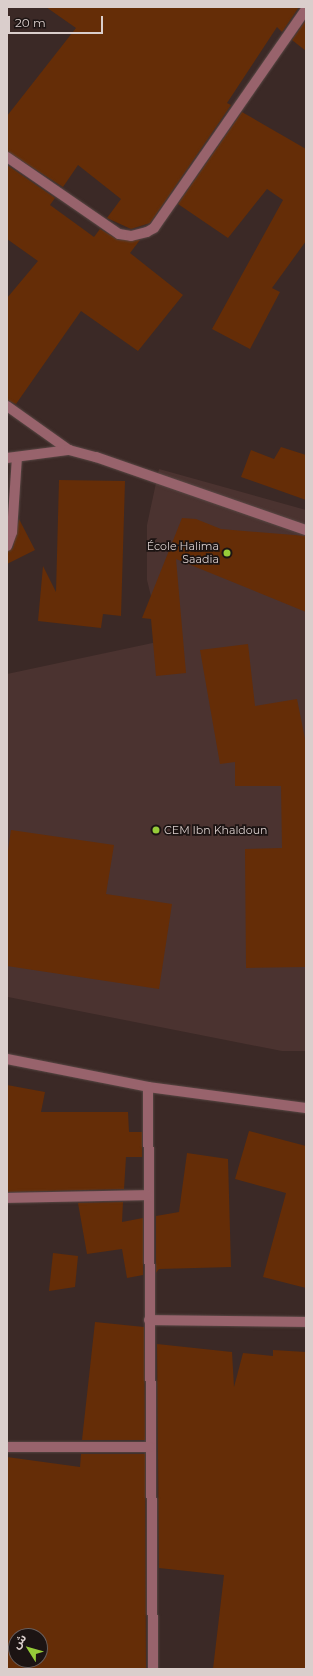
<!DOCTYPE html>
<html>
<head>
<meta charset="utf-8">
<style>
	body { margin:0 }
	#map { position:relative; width:313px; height:1676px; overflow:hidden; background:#3b2926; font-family:Montserrat,"Noto Sans Arabic",sans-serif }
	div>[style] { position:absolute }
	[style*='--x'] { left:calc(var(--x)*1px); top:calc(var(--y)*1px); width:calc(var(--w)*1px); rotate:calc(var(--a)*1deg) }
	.built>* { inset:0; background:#4b3330 }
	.building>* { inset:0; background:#652d07 }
	.roads { filter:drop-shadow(0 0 1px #584744) drop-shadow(0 0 1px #584744) }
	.minor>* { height:10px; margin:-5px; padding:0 5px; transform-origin:5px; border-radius:5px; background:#98636c }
	.dots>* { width:11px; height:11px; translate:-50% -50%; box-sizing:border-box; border:2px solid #1c1413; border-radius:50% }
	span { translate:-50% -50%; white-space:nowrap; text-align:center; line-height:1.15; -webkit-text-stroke:3.5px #1c1413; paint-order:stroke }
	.poi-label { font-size:11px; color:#dacecc }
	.right { translate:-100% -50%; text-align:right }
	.left { translate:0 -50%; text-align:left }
	.frame { position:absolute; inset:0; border:8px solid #dacecc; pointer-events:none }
	.north { position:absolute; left:8px; top:1628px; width:40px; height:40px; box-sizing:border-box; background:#1c1413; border:1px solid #685e5d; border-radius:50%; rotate:307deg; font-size:11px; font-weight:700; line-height:16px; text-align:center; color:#dacecc }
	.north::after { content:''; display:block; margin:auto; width:14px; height:18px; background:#96cc39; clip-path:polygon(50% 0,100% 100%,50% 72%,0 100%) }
	.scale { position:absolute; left:8px; top:16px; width:95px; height:18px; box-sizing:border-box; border:2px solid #dacecc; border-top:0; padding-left:5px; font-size:12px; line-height:14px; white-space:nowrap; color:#dacecc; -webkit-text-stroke:3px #1c1413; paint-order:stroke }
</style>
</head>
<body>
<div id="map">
	<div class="built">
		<div style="clip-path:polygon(159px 469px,306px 510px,306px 1051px,282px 1051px,8px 997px,7px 674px,162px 641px,147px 580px,147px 525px)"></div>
	</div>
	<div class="building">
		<div style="clip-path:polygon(46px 7px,299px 7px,282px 32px,277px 27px,227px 103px,231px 105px,150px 223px,131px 229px,107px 218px,121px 199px,78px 165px,63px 187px,7px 151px,7px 116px,76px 28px)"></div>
		<div style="clip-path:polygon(306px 20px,306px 51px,292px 40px)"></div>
		<div style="clip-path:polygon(242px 112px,306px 149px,306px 241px,272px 288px,280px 292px,250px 349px,212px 329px,283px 200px,267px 189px,228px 238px,178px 204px)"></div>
		<div style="clip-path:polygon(7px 165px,55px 198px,50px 205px,94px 237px,100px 229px,118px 240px,140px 240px,130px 253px,183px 295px,138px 351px,81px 311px,16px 404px,7px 400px,7px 298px,38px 261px,7px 239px)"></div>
		<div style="clip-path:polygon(281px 447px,306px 455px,306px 500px,241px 477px,251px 450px,274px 459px)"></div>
		<div style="clip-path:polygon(59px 480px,125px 481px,121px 616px,103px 614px,101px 628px,38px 621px,43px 566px,56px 592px)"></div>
		<div style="clip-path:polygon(182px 518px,196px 519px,221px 529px,306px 536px,306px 612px,176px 559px,186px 673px,156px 676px,151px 619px,142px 618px)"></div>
		<div style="clip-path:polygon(19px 519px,35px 550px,7px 564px,7px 552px,13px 548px)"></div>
		<div style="clip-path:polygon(248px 644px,255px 706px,297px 699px,306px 744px,306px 967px,246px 968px,245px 849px,282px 848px,281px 786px,235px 786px,235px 762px,220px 764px,200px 650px)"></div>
		<div style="clip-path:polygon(11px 830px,114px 845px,106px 894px,172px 904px,159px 989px,7px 966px,7px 857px)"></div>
		<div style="clip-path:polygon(7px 1085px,45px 1092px,41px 1112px,128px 1112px,129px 1132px,142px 1132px,142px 1157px,126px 1157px,124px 1189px,7px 1192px)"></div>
		<div style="clip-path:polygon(249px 1131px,306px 1146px,306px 1288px,263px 1277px,286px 1193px,235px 1179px)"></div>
		<div style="clip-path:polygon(187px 1153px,228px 1159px,231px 1267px,159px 1269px,156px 1273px,156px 1216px,179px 1212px)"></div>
		<div style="clip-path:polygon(123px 1202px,122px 1222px,143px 1218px,143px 1275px,127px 1278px,122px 1249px,87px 1254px,78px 1203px)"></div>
		<div style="clip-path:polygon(53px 1253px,78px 1256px,75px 1287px,49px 1291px)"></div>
		<div style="clip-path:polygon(95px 1322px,144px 1327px,145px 1440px,82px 1440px)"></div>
		<div style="clip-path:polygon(157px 1344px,232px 1352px,234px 1387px,243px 1353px,273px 1356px,273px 1350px,306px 1352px,306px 1669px,213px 1669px,224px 1575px,159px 1568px)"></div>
		<div style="clip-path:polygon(evenodd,81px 1454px,145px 1454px,146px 1669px,7px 1669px,7px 1457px,80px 1467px,81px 1454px,16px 1636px,40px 1636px,40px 1660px,16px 1660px,16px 1636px)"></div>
	</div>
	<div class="roads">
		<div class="minor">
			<div style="--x:7;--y:157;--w:136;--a:34.5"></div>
			<div style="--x:119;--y:234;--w:12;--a:9"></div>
			<div style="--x:131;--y:236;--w:16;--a:-14"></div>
			<div style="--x:147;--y:232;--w:8;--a:-30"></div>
			<div style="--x:154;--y:228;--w:267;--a:-55.2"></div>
			<div style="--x:7;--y:406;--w:76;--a:35.4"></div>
			<div style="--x:7;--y:458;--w:63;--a:-7.4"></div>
			<div style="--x:69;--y:450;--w:28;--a:15"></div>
			<div style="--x:96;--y:457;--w:222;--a:19.2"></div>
			<div style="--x:7;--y:546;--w:15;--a:-70"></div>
			<div style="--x:12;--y:532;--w:75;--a:-86.2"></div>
			<div style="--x:7;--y:1059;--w:144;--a:11.2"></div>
			<div style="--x:148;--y:1087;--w:159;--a:7.6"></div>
			<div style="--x:148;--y:1087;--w:582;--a:89.51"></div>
			<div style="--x:7;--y:1198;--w:141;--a:-1.2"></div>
			<div style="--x:149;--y:1320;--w:157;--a:0.7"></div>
			<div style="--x:7;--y:1447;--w:143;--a:0"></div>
		</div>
	</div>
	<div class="dots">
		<div style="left:227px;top:553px;background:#96cc39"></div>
		<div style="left:156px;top:830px;background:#96cc39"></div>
	</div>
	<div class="poi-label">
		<span class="right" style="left:219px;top:553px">École Halima<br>Saadia</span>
		<span class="left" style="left:164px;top:830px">CEM Ibn Khaldoun</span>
	</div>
	<div class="frame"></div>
	<div class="north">ش</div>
	<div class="scale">20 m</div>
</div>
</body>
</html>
